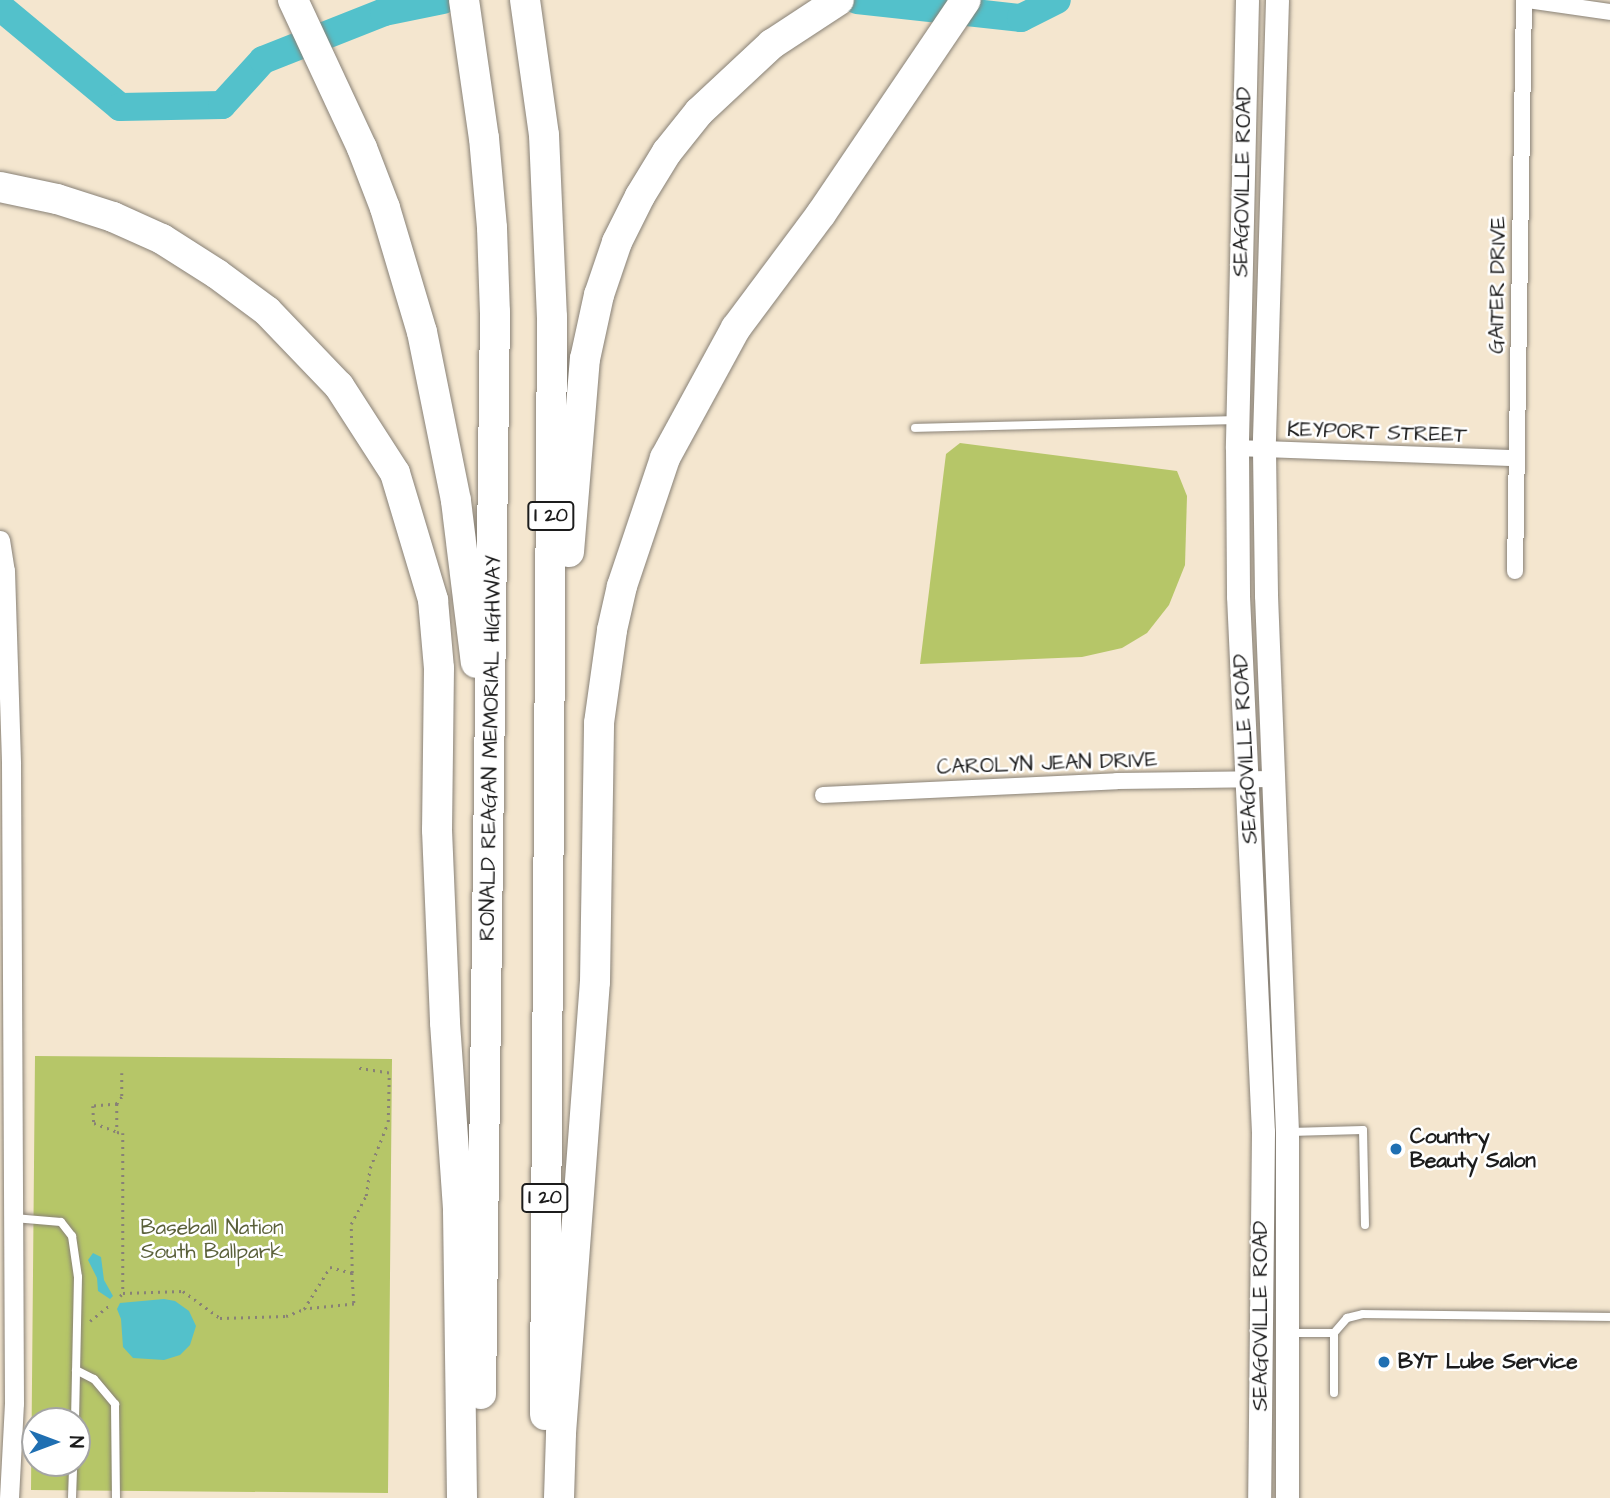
<!DOCTYPE html>
<html>
<head>
<meta charset="utf-8">
<style>
	body { margin:0 }
	#map { position:relative; width:1610px; height:1498px; overflow:hidden; background:#f4e6cf; font-family:"Architects Daughter",sans-serif }
	div>[style] { position:absolute }
	[style*='--x'] { left:calc(var(--x)*1px); top:calc(var(--y)*1px); width:calc(var(--w)*1px); rotate:calc(var(--a)*1deg) }
	.green>* { inset:0; background:#b6c668 }
	.water>* { inset:0; background:#53c1cb }
	.river>* { height:28px; margin:-14px; padding:0 14px; transform-origin:14px; border-radius:14px; background:#53c1cb }
	.path>* { height:2.5px; margin-top:-1.25px; transform-origin:0; background:repeating-linear-gradient(90deg,#888176 0 2px,transparent 0 7px) }
	.roads { filter:drop-shadow(0 0 2px #888176) drop-shadow(0 0 2px #888176) }
	.service>* { height:8px; margin:-4px; padding:0 4px; transform-origin:4px; border-radius:4px; background:#fff }
	.minor>* { height:16px; margin:-8px; padding:0 8px; transform-origin:8px; border-radius:8px; background:#fff }
	.tertiary>* { height:19px; margin:-9.5px; padding:0 9.5px; transform-origin:9.5px; border-radius:9.5px; background:#fff }
	.secondary>* { height:23px; margin:-11.5px; padding:0 11.5px; transform-origin:11.5px; border-radius:11.5px; background:#fff }
	.motorway>* { height:30px; margin:-15px; padding:0 15px; transform-origin:15px; border-radius:15px; background:#fff }
	.dots>* { width:19px; height:19px; translate:-50% -50%; box-sizing:border-box; border:4px solid #fff; border-radius:50% }
	span { translate:-50% -50%; white-space:nowrap; text-align:center; line-height:1.15; -webkit-text-stroke:5px #fff; paint-order:stroke }
	.shield-label span { padding:2px 5px; background:#fff; border:2px solid; border-radius:5px; -webkit-text-stroke-width:0 }
	.shield-label { font-size:19px; color:#1c1c1c; font-weight:700 }
	.street-label { font-size:21px; color:#1c1c1c }
	.poi-label { font-size:21px; color:#1c1c1c; font-weight:700 }
	.left { translate:0 -50%; text-align:left }
	.park-label { font-size:21px; color:#5a603a }
	.north { position:absolute; left:21px; top:1407px; width:70px; height:70px; box-sizing:border-box; background:#fff; border:2px solid #a4a4a4; border-radius:50%; rotate:90deg; font-size:19px; font-weight:700; line-height:28px; text-align:center; color:#1c1c1c }
	.north::after { content:''; display:block; margin:auto; width:24px; height:32px; background:#1f6fb2; clip-path:polygon(50% 0,100% 100%,50% 72%,0 100%) }
</style>
</head>
<body>
<div id="map">
	<div class="green">
		<div style="clip-path:polygon(960px 443px,1177px 471px,1187px 496px,1185px 565px,1169px 605px,1147px 633px,1122px 648px,1082px 657px,920px 664px,946px 454px)"></div>
		<div style="clip-path:polygon(evenodd,35px 1056px,392px 1059px,388px 1493px,31px 1490px,35px 1056px,35px 1421px,77px 1421px,77px 1463px,35px 1463px,35px 1421px)"></div>
	</div>
	<div class="water">
		<div style="clip-path:polygon(93px 1253px,101px 1257px,104px 1280px,113px 1296px,110px 1299px,98px 1291px,97px 1278px,88px 1260px)"></div>
		<div style="clip-path:polygon(164px 1299px,175px 1301px,189px 1311px,196px 1326px,190px 1345px,180px 1355px,164px 1360px,133px 1358px,123px 1347px,121px 1319px,117px 1309px,120px 1303px)"></div>
	</div>
	<div class="river">
		<div style="--x:857;--y:0;--w:165;--a:6.3"></div>
		<div style="--x:1021;--y:18;--w:40;--a:-26.6"></div>
		<div style="--x:0;--y:7;--w:156;--a:39.8"></div>
		<div style="--x:120;--y:107;--w:102;--a:-1.1"></div>
		<div style="--x:222;--y:105;--w:61;--a:-47.7"></div>
		<div style="--x:263;--y:60;--w:130;--a:-21.6"></div>
		<div style="--x:384;--y:12;--w:60;--a:-11.5"></div>
	</div>
	<div class="path">
		<div style="--x:122;--y:1073;--w:24;--a:90"></div>
		<div style="--x:122;--y:1097;--w:9;--a:126"></div>
		<div style="--x:117;--y:1104;--w:28;--a:90"></div>
		<div style="--x:117;--y:1132;--w:6;--a:9"></div>
		<div style="--x:123;--y:1133;--w:160;--a:90"></div>
		<div style="--x:117;--y:1104;--w:24;--a:175"></div>
		<div style="--x:93;--y:1106;--w:17;--a:87"></div>
		<div style="--x:94;--y:1123;--w:25;--a:21"></div>
		<div style="--x:352;--y:1273;--w:49;--a:-91.2"></div>
		<div style="--x:351;--y:1224;--w:32;--a:-62"></div>
		<div style="--x:366;--y:1196;--w:28;--a:-82"></div>
		<div style="--x:370;--y:1168;--w:49;--a:-68.6"></div>
		<div style="--x:388;--y:1122;--w:49;--a:-88.8"></div>
		<div style="--x:389;--y:1073;--w:32;--a:-171"></div>
		<div style="--x:120;--y:1296;--w:4;--a:-45"></div>
		<div style="--x:123;--y:1293;--w:60;--a:-1.9"></div>
		<div style="--x:183;--y:1291;--w:46;--a:36.1"></div>
		<div style="--x:220;--y:1318;--w:66;--a:-1.7"></div>
		<div style="--x:286;--y:1316;--w:19;--a:-21"></div>
		<div style="--x:304;--y:1309;--w:49;--a:-58.2"></div>
		<div style="--x:330;--y:1267;--w:23;--a:15"></div>
		<div style="--x:352;--y:1273;--w:31;--a:86"></div>
		<div style="--x:354;--y:1304;--w:50;--a:174.3"></div>
		<div style="--x:90;--y:1321;--w:26;--a:-39"></div>
	</div>
	<div class="roads">
		<div class="service">
			<div style="--x:915;--y:428;--w:319;--a:-1.4"></div>
			<div style="--x:1290;--y:1132;--w:73;--a:-1.6"></div>
			<div style="--x:1363;--y:1130;--w:95;--a:88.8"></div>
			<div style="--x:14;--y:1218;--w:47;--a:4.9"></div>
			<div style="--x:61;--y:1222;--w:18;--a:52"></div>
			<div style="--x:72;--y:1236;--w:41;--a:81.7"></div>
			<div style="--x:78;--y:1277;--w:144;--a:91.2"></div>
			<div style="--x:1290;--y:1333;--w:44;--a:0"></div>
			<div style="--x:1334;--y:1333;--w:60;--a:90"></div>
			<div style="--x:1334;--y:1333;--w:20;--a:-49"></div>
			<div style="--x:1347;--y:1318;--w:16;--a:-14"></div>
			<div style="--x:1363;--y:1314;--w:247;--a:0.7"></div>
			<div style="--x:76;--y:1370;--w:20;--a:27"></div>
			<div style="--x:94;--y:1379;--w:33;--a:50"></div>
			<div style="--x:115;--y:1404;--w:94;--a:89.4"></div>
			<div style="--x:72;--y:1498;--w:35;--a:-88"></div>
		</div>
		<div class="minor">
			<div style="--x:1527;--y:0;--w:84;--a:8.2"></div>
			<div style="--x:1237;--y:448;--w:279;--a:2.1"></div>
			<div style="--x:1515;--y:571;--w:571;--a:-89.1"></div>
			<div style="--x:823;--y:795;--w:294;--a:-2.7"></div>
			<div style="--x:1117;--y:781;--w:156;--a:-0.7"></div>
		</div>
		<div class="tertiary">
			<div style="--x:0;--y:540;--w:31;--a:81"></div>
			<div style="--x:5;--y:571;--w:193;--a:88.2"></div>
			<div style="--x:11;--y:764;--w:639;--a:89.73"></div>
			<div style="--x:14;--y:1403;--w:95;--a:93"></div>
		</div>
		<div class="secondary">
			<div style="--x:1247;--y:0;--w:448;--a:91.3"></div>
			<div style="--x:1237;--y:448;--w:148;--a:89.6"></div>
			<div style="--x:1238;--y:596;--w:537;--a:87.33"></div>
			<div style="--x:1263;--y:1132;--w:366;--a:90.6"></div>
			<div style="--x:1277;--y:0;--w:450;--a:91.7"></div>
			<div style="--x:1264;--y:450;--w:145;--a:89.2"></div>
			<div style="--x:1266;--y:595;--w:537;--a:87.76"></div>
			<div style="--x:1287;--y:1132;--w:366;--a:90"></div>
		</div>
		<div class="motorway">
			<div style="--x:293;--y:0;--w:163;--a:65"></div>
			<div style="--x:362;--y:148;--w:64;--a:69"></div>
			<div style="--x:385;--y:208;--w:129;--a:73.4"></div>
			<div style="--x:422;--y:332;--w:172;--a:78.6"></div>
			<div style="--x:456;--y:501;--w:163;--a:83"></div>
			<div style="--x:464;--y:0;--w:139;--a:81.8"></div>
			<div style="--x:484;--y:138;--w:90;--a:84.9"></div>
			<div style="--x:492;--y:228;--w:84;--a:88"></div>
			<div style="--x:495;--y:312;--w:1082;--a:90.74"></div>
			<div style="--x:525;--y:0;--w:136;--a:82"></div>
			<div style="--x:544;--y:135;--w:182;--a:87.5"></div>
			<div style="--x:552;--y:317;--w:1098;--a:90.37"></div>
			<div style="--x:0;--y:187;--w:58;--a:11.9"></div>
			<div style="--x:57;--y:199;--w:59;--a:17.8"></div>
			<div style="--x:113;--y:217;--w:54;--a:24.2"></div>
			<div style="--x:162;--y:239;--w:65;--a:32.5"></div>
			<div style="--x:217;--y:274;--w:62;--a:36.5"></div>
			<div style="--x:267;--y:311;--w:104;--a:46.2"></div>
			<div style="--x:339;--y:386;--w:103;--a:57.2"></div>
			<div style="--x:395;--y:473;--w:133;--a:73.3"></div>
			<div style="--x:433;--y:600;--w:68;--a:85"></div>
			<div style="--x:439;--y:668;--w:162;--a:90.7"></div>
			<div style="--x:437;--y:830;--w:193;--a:87.6"></div>
			<div style="--x:445;--y:1023;--w:188;--a:86"></div>
			<div style="--x:458;--y:1211;--w:287;--a:89.2"></div>
			<div style="--x:569;--y:552;--w:194;--a:-85.3"></div>
			<div style="--x:585;--y:359;--w:66;--a:-77.7"></div>
			<div style="--x:599;--y:295;--w:56;--a:-71.2"></div>
			<div style="--x:617;--y:242;--w:51;--a:-63.4"></div>
			<div style="--x:640;--y:196;--w:52;--a:-58.5"></div>
			<div style="--x:667;--y:152;--w:51;--a:-51.3"></div>
			<div style="--x:699;--y:112;--w:100;--a:-43"></div>
			<div style="--x:772;--y:44;--w:80;--a:-33.3"></div>
			<div style="--x:559;--y:1498;--w:65;--a:-88.2"></div>
			<div style="--x:561;--y:1433;--w:452;--a:-85.7"></div>
			<div style="--x:595;--y:982;--w:259;--a:-89.1"></div>
			<div style="--x:599;--y:723;--w:94;--a:-82"></div>
			<div style="--x:612;--y:630;--w:45;--a:-77.2"></div>
			<div style="--x:622;--y:586;--w:135;--a:-71.4"></div>
			<div style="--x:665;--y:458;--w:148;--a:-61.4"></div>
			<div style="--x:736;--y:328;--w:142;--a:-53.3"></div>
			<div style="--x:821;--y:214;--w:258;--a:-55.9"></div>
		</div>
	</div>
	<div class="dots">
		<div style="left:1396px;top:1149px;background:#1f6fb2"></div>
		<div style="left:1384px;top:1362px;background:#1f6fb2"></div>
	</div>
	<div class="shield-label">
		<span style="left:551px;top:516px">I 20</span>
		<span style="left:545px;top:1198px">I 20</span>
	</div>
	<div class="street-label">
		<span style="left:1243px;top:182px;rotate:-89deg">SEAGOVILLE ROAD</span>
		<span style="left:1498px;top:285px;rotate:-89deg">GAITER DRIVE</span>
		<span style="left:1377px;top:433px;rotate:2deg">KEYPORT STREET</span>
		<span style="left:491px;top:748px;rotate:-89deg">RONALD REAGAN MEMORIAL HIGHWAY</span>
		<span style="left:1246px;top:749px;rotate:-93deg">SEAGOVILLE ROAD</span>
		<span style="left:1047px;top:764px;rotate:-2deg">CAROLYN JEAN DRIVE</span>
		<span style="left:1261px;top:1316px;rotate:-90deg">SEAGOVILLE ROAD</span>
	</div>
	<div class="poi-label">
		<span class="left" style="left:1410px;top:1149px">Country<br>Beauty Salon</span>
		<span class="left" style="left:1398px;top:1362px">BYT Lube Service</span>
	</div>
	<div class="park-label">
		<span style="left:212px;top:1240px">Baseball Nation<br>South Ballpark</span>
	</div>
	<div class="north">N</div>
</div>
</body>
</html>
